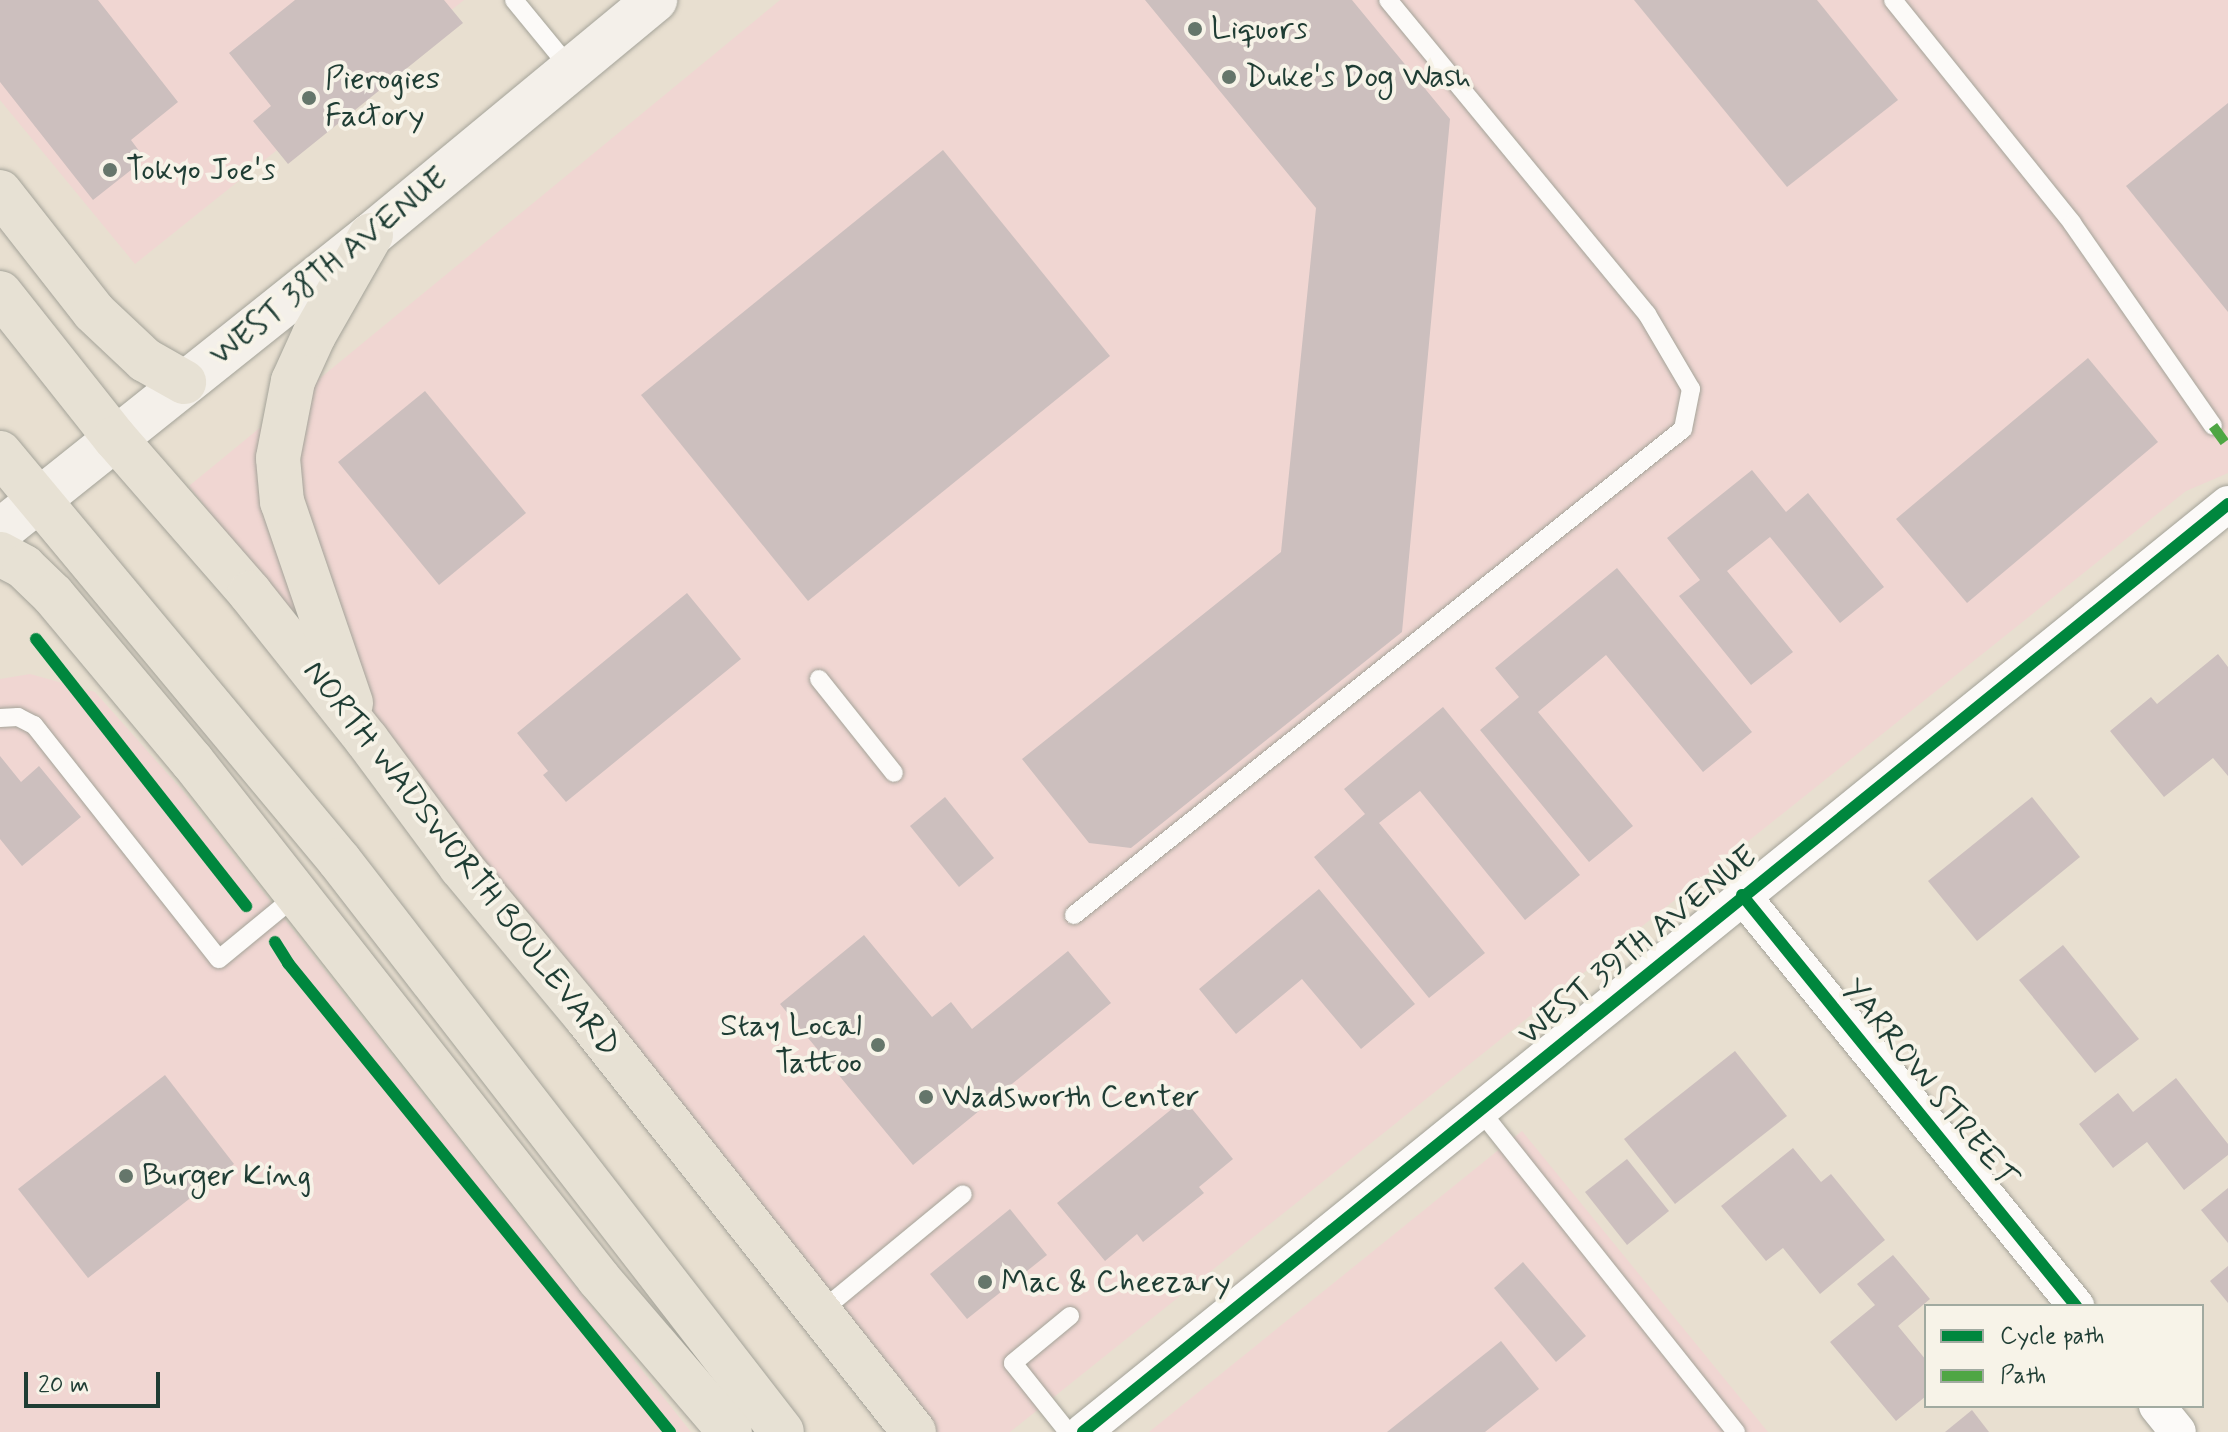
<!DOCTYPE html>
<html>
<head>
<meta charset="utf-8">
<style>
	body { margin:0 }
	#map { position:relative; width:2228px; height:1432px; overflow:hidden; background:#e8dfd0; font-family:Mynerve,sans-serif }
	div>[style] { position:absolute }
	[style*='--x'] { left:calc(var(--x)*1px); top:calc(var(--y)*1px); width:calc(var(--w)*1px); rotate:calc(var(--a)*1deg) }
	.built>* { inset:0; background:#f0d6d2 }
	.building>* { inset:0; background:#ccbfbe }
	.roads { filter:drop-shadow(0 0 2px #a4a399) drop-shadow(0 0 2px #a4a399) }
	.lane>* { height:18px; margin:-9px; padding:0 9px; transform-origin:9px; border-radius:9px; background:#fcfaf8 }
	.street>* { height:36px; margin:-18px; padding:0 18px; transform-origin:18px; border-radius:18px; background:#fcfaf8 }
	.secondary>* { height:44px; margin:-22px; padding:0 22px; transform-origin:22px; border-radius:22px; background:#f4f0ea }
	.primary>* { height:44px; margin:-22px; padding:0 22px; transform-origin:22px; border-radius:22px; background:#e7e1d4 }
	.quiet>* { height:10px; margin-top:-5px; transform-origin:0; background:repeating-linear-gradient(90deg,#4fa644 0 20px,transparent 0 30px) }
	.cycleway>* { height:12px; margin:-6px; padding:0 6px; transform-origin:6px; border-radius:6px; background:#00873e }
	.dots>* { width:22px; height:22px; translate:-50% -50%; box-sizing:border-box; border:4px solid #f7f3e8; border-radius:50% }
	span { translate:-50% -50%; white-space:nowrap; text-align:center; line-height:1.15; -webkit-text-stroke:8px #f7f3e8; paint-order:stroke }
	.poi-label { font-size:32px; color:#1f3d34 }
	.left { translate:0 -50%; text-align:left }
	.right { translate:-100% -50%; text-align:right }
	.street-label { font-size:32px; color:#1f3d34 }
	.legend { position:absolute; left:1924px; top:1304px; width:280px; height:104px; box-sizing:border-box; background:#f7f3e8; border:2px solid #a1aaa0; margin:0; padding:10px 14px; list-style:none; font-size:24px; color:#1f3d34 }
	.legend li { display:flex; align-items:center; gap:16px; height:40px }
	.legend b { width:40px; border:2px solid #a1aaa0 }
	.scale { position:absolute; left:24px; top:1372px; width:136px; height:36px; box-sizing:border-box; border:4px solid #1f3d34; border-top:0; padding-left:10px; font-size:24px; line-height:28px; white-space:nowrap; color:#1f3d34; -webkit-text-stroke:6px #f7f3e8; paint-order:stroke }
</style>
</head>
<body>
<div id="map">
	<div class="built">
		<div style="clip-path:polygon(0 0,464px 0,135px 264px,0 100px)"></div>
		<div style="clip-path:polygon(780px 0,2228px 0,2228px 473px,2186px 491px,1010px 1432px,927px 1432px,189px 486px)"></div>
		<div style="clip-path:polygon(30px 674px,95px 692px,183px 791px,691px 1432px,0 1432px,0 679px)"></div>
		<div style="clip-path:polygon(1522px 1131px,1768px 1432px,1149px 1432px)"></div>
	</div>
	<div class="building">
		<div style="clip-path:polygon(0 0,98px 0,178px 102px,131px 140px,145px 159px,93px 200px,0 82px)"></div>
		<div style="clip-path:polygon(295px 0,444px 0,463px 23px,288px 164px,253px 121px,271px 106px,229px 53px)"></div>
		<div style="clip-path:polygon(1145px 0,1352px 0,1450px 119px,1402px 632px,1131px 848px,1089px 843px,1022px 759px,1281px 552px,1316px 208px)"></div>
		<div style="clip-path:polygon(1634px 0,1817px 0,1898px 100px,1787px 187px)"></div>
		<div style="clip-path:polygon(2228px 103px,2228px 312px,2126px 186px)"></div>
		<div style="clip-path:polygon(943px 150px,1110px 356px,808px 601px,641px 395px)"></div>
		<div style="clip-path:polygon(2088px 358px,2158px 442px,1967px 603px,1896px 519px)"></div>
		<div style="clip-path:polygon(425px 391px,526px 513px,439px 585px,338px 462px)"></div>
		<div style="clip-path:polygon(1752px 470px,1786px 512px,1808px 493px,1884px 587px,1840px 623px,1770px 537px,1727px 571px,1793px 652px,1751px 685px,1679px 596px,1700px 580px,1667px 538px)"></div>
		<div style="clip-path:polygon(1617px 568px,1752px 732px,1703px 772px,1606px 655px,1538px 712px,1633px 826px,1589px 862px,1480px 730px,1519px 697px,1495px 668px)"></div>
		<div style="clip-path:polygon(687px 593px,741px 659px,566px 802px,543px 775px,548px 771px,517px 733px)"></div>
		<div style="clip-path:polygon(2218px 654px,2228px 667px,2228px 776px,2213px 758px,2164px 797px,2110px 731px,2151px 697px,2157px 704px)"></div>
		<div style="clip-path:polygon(1443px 707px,1580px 875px,1525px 920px,1420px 791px,1379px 823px,1485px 953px,1429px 998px,1314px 857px,1365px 814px,1344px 789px)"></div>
		<div style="clip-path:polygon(0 756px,21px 782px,39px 766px,81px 817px,22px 866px,0 839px)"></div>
		<div style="clip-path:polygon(945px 797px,994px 858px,959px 887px,910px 826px)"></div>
		<div style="clip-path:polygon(2032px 797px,2080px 857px,1977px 941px,1928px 881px)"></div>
		<div style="clip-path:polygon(1319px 889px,1415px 1004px,1361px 1049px,1302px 979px,1236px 1034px,1199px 989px)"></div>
		<div style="clip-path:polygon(864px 935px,932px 1017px,951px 1002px,972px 1029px,1068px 951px,1111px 1003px,913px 1165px,780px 1004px)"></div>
		<div style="clip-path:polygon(2063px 945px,2139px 1039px,2095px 1073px,2019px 980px)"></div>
		<div style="clip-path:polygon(1735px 1051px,1787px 1116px,1675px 1204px,1624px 1139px)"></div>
		<div style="clip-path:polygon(165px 1075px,234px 1164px,88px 1278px,18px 1189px)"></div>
		<div style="clip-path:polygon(2176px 1078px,2228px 1144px,2228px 1155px,2184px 1190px,2147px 1142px,2113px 1168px,2079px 1124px,2118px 1093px,2133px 1112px)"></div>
		<div style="clip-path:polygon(1184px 1099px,1233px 1159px,1199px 1187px,1204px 1193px,1143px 1242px,1137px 1234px,1105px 1261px,1057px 1203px)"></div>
		<div style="clip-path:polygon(1793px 1148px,1821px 1182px,1831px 1174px,1885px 1240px,1820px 1294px,1783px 1248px,1766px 1261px,1721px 1206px)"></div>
		<div style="clip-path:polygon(1627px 1159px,1669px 1211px,1627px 1245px,1585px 1192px)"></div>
		<div style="clip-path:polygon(2228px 1188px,2228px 1243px,2201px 1210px)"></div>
		<div style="clip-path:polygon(1010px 1209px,1047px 1255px,967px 1319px,930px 1274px)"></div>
		<div style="clip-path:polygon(1893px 1255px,1930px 1299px,1898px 1326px,1926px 1360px,1926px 1396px,1896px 1421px,1830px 1342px,1875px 1305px,1857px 1284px)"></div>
		<div style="clip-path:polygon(1523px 1262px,1586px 1336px,1556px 1362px,1494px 1288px)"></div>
		<div style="clip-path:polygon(2228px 1266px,2228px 1303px,2210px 1281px)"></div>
		<div style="clip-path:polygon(1501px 1341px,1539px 1389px,1485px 1432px,1387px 1432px)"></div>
		<div style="clip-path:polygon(1972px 1410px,1989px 1432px,1945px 1432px)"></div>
	</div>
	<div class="roads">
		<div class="lane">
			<div style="--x:514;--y:0;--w:87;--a:50.6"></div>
			<div style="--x:1893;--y:0;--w:286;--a:51.2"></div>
			<div style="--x:2072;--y:223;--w:247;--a:55.2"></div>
			<div style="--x:819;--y:679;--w:120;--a:51.4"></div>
			<div style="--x:0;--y:718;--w:18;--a:-3"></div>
			<div style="--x:18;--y:717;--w:18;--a:27"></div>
			<div style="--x:34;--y:725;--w:298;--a:51.7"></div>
			<div style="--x:219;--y:959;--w:102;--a:-39.4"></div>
			<div style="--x:1074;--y:915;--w:779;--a:-38.59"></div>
			<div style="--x:1683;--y:429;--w:41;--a:-78.7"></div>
			<div style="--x:1691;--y:389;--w:87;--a:-120.4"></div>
			<div style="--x:1647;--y:314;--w:407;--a:-129.5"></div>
			<div style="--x:1479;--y:1109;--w:413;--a:51.5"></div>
			<div style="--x:820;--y:1312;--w:185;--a:-39.5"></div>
			<div style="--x:1068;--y:1432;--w:88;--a:-128.6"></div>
			<div style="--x:1013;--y:1363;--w:74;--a:-39.5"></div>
		</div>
		<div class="street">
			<div style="--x:1742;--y:895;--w:530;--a:50.9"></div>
			<div style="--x:2157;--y:1406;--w:33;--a:51"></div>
			<div style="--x:1083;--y:1432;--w:1474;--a:-39.02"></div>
		</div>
		<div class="secondary">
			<div style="--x:0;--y:531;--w:475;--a:-38.6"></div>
			<div style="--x:371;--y:235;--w:369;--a:-39.6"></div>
		</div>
		<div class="primary">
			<div style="--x:0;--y:192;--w:152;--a:51.9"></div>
			<div style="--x:94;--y:312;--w:70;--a:43.3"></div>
			<div style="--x:145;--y:360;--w:45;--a:29.4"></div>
			<div style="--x:0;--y:293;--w:185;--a:51.6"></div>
			<div style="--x:115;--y:438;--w:206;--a:48.9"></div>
			<div style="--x:250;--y:593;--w:188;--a:51.5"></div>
			<div style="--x:367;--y:740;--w:158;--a:53.5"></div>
			<div style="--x:461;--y:867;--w:195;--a:50.2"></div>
			<div style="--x:586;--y:1017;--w:529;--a:51.68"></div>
			<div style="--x:0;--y:453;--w:530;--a:50.21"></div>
			<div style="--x:339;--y:860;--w:723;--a:52.24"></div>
			<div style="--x:0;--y:554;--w:27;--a:28"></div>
			<div style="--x:24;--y:567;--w:40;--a:44"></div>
			<div style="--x:53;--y:595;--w:217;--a:50.1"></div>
			<div style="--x:192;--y:761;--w:659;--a:51.84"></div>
			<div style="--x:599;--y:1279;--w:201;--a:49.4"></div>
			<div style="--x:351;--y:703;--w:213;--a:-108.9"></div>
			<div style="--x:282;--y:502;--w:44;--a:-95.2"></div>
			<div style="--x:278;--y:458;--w:78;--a:-79"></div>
			<div style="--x:293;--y:381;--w:51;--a:-65.5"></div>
			<div style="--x:314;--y:335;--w:115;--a:-60.3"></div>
		</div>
	</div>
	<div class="quiet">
		<div style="--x:2213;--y:426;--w:26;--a:54"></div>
	</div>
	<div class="cycleway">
		<div style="--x:36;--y:639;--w:340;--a:51.8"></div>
		<div style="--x:1742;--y:895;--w:530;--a:50.9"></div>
		<div style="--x:275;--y:942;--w:25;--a:58"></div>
		<div style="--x:288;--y:963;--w:605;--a:50.84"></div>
		<div style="--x:1083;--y:1432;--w:1474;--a:-39.02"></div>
	</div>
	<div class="dots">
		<div style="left:1195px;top:29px;background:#65766b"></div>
		<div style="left:1229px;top:77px;background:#65766b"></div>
		<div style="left:309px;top:98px;background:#65766b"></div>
		<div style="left:110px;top:170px;background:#65766b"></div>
		<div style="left:878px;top:1045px;background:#65766b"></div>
		<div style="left:926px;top:1097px;background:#65766b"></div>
		<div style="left:126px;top:1176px;background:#65766b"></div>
		<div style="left:985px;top:1282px;background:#65766b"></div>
	</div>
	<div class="poi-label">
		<span class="left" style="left:1211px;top:29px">Liquors</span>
		<span class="left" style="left:1245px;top:77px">Duke's Dog Wash</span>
		<span class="left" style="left:325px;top:98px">Pierogies<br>Factory</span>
		<span class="left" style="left:126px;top:170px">Tokyo Joe's</span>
		<span class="right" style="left:862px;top:1045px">Stay Local<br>Tattoo</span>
		<span class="left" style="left:942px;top:1097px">Wadsworth Center</span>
		<span class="left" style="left:142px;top:1176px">Burger King</span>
		<span class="left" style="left:1001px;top:1282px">Mac &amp; Cheezary</span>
	</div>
	<div class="street-label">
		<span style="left:329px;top:267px;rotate:-39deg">WEST 38TH AVENUE</span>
		<span style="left:461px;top:859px;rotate:52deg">NORTH WADSWORTH BOULEVARD</span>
		<span style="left:1638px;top:946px;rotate:-39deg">WEST 39TH AVENUE</span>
		<span style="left:1929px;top:1084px;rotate:51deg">YARROW STREET</span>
	</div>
	<ul class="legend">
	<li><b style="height:10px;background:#00873e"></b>Cycle path</li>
	<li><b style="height:10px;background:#4fa644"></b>Path</li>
	</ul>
	<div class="scale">20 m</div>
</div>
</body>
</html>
